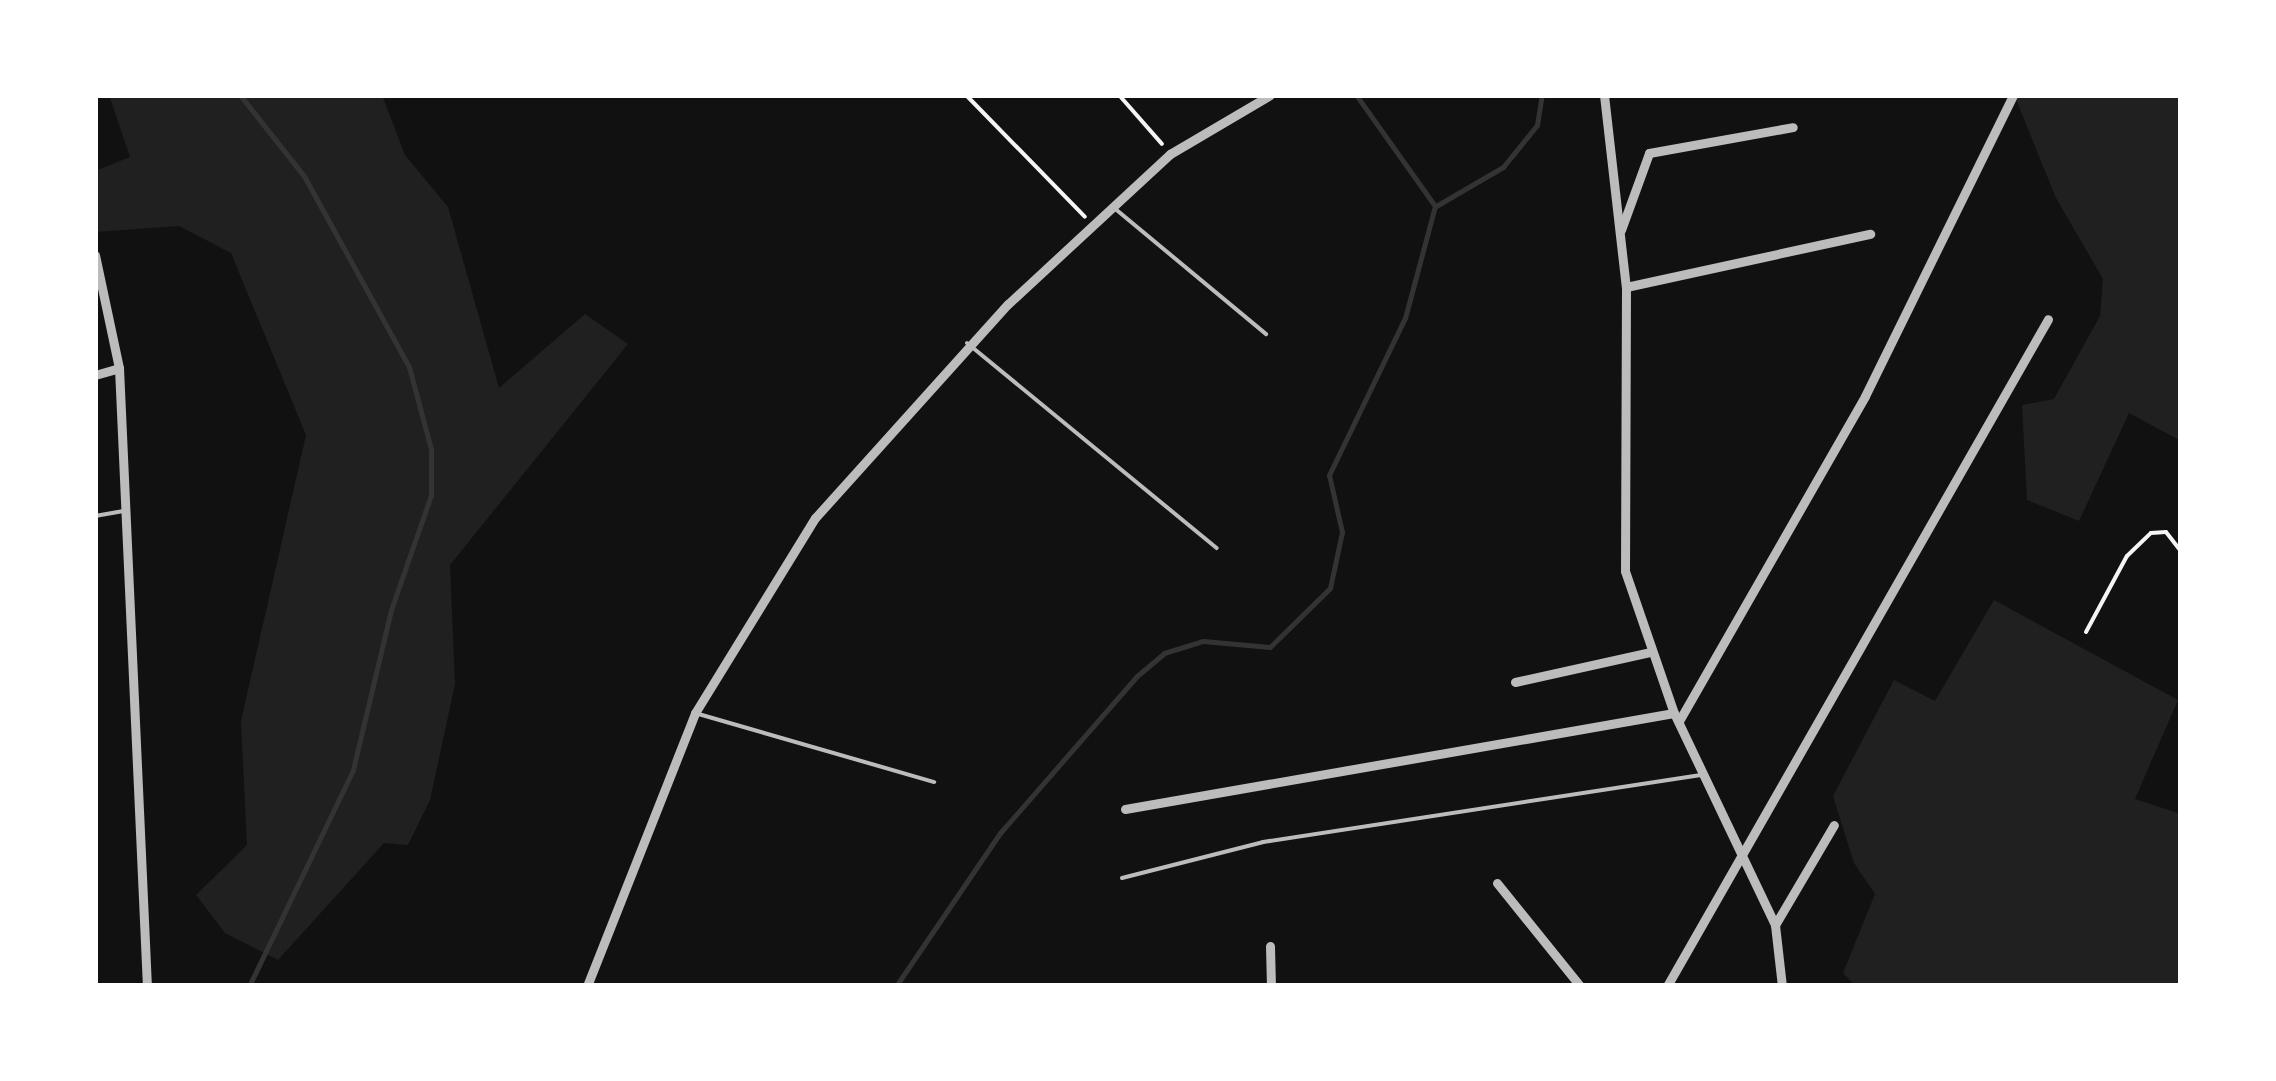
<!DOCTYPE html>
<html>
<head>
<meta charset="utf-8">
<style>
	body { margin:0 }
	#map { position:relative; width:2276px; height:1081px; overflow:hidden; background:#111; font-family:Figtree,sans-serif }
	div>[style] { position:absolute }
	[style*='--x'] { left:calc(var(--x)*1px); top:calc(var(--y)*1px); width:calc(var(--w)*1px); rotate:calc(var(--a)*1deg) }
	.green>* { inset:0; background:#202020 }
	.stream>* { height:5px; margin:-2.5px; padding:0 2.5px; transform-origin:2.5px; border-radius:2.5px; background:#333 }
	.path>* { height:4px; margin:-2px; padding:0 2px; transform-origin:2px; border-radius:2px; background:#f5f5f5 }
	.service>* { height:4px; margin:-2px; padding:0 2px; transform-origin:2px; border-radius:2px; background:#bcbcbc }
	.minor>* { height:9px; margin:-4.5px; padding:0 4.5px; transform-origin:4.5px; border-radius:4.5px; background:#bcbcbc }
	span { translate:-50% -50%; white-space:nowrap; text-align:center; line-height:1.15; -webkit-text-stroke:9px #fff; paint-order:stroke }
	.frame { position:absolute; inset:0; border:98px solid #fff; pointer-events:none }
</style>
</head>
<body>
<div id="map">
	<div class="green">
		<div style="clip-path:polygon(109px 95px,382px 95px,405px 155px,448px 207px,499px 388px,585px 314px,628px 344px,450px 565px,455px 684px,430px 800px,408px 845px,384px 843px,278px 960px,225px 933px,196px 895px,247px 845px,241px 721px,306px 435px,231px 253px,179px 226px,95px 232px,95px 171px,130px 157px)"></div>
		<div style="clip-path:polygon(2181px 95px,2181px 441px,2129px 413px,2079px 521px,2027px 500px,2022px 405px,2054px 399px,2100px 316px,2103px 279px,2056px 198px,2015px 97px)"></div>
		<div style="clip-path:polygon(1994px 600px,2178px 700px,2135px 799px,2181px 814px,2181px 986px,1855px 986px,1843px 973px,1875px 894px,1854px 863px,1833px 796px,1894px 680px,1935px 701px)"></div>
	</div>
	<div class="stream">
		<div style="--x:240;--y:95;--w:103;--a:51.7"></div>
		<div style="--x:304;--y:176;--w:218;--a:61.2"></div>
		<div style="--x:409;--y:367;--w:85;--a:75"></div>
		<div style="--x:431;--y:449;--w:46;--a:90"></div>
		<div style="--x:431;--y:495;--w:122;--a:109.2"></div>
		<div style="--x:391;--y:610;--w:164;--a:103.4"></div>
		<div style="--x:353;--y:770;--w:240;--a:115.7"></div>
		<div style="--x:1436;--y:206;--w:78;--a:-30.2"></div>
		<div style="--x:1503;--y:167;--w:54;--a:-51"></div>
		<div style="--x:1537;--y:125;--w:30;--a:-81"></div>
		<div style="--x:896;--y:986;--w:185;--a:-55.8"></div>
		<div style="--x:1000;--y:833;--w:208;--a:-48.9"></div>
		<div style="--x:1137;--y:676;--w:35;--a:-40"></div>
		<div style="--x:1164;--y:653;--w:41;--a:-17.1"></div>
		<div style="--x:1203;--y:641;--w:67;--a:5.1"></div>
		<div style="--x:1270;--y:647;--w:84;--a:-44.5"></div>
		<div style="--x:1330;--y:588;--w:57;--a:-77.9"></div>
		<div style="--x:1342;--y:532;--w:58;--a:-102.8"></div>
		<div style="--x:1329;--y:475;--w:174;--a:-64.2"></div>
		<div style="--x:1405;--y:318;--w:116;--a:-75"></div>
		<div style="--x:1435;--y:206;--w:136;--a:-125.4"></div>
	</div>
	<div class="path">
		<div style="--x:966;--y:95;--w:170;--a:45.7"></div>
		<div style="--x:1119;--y:95;--w:65;--a:48.7"></div>
		<div style="--x:2086;--y:632;--w:86;--a:-61.7"></div>
		<div style="--x:2127;--y:556;--w:33;--a:-44"></div>
		<div style="--x:2151;--y:533;--w:15;--a:-4"></div>
		<div style="--x:2166;--y:532;--w:24;--a:52"></div>
	</div>
	<div class="service">
		<div style="--x:1113;--y:207;--w:199;--a:39.7"></div>
		<div style="--x:967;--y:343;--w:323;--a:39.4"></div>
		<div style="--x:95;--y:516;--w:29;--a:-10"></div>
		<div style="--x:695;--y:713;--w:249;--a:16.1"></div>
		<div style="--x:1122;--y:878;--w:146;--a:-14.3"></div>
		<div style="--x:1263;--y:842;--w:443;--a:-8.7"></div>
	</div>
	<div class="minor">
		<div style="--x:1604;--y:95;--w:193;--a:83.5"></div>
		<div style="--x:1626;--y:287;--w:284;--a:90.2"></div>
		<div style="--x:1625;--y:571;--w:150;--a:71"></div>
		<div style="--x:1674;--y:713;--w:235;--a:64.5"></div>
		<div style="--x:1775;--y:925;--w:61;--a:83.5"></div>
		<div style="--x:1621;--y:230;--w:82;--a:-70"></div>
		<div style="--x:1649;--y:153;--w:146;--a:-10.2"></div>
		<div style="--x:95;--y:255;--w:116;--a:78"></div>
		<div style="--x:119;--y:368;--w:619;--a:87.41"></div>
		<div style="--x:1626;--y:287;--w:250;--a:-12.3"></div>
		<div style="--x:95;--y:375;--w:25;--a:-16"></div>
		<div style="--x:1515;--y:682;--w:138;--a:-12.5"></div>
		<div style="--x:1679;--y:721;--w:374;--a:-60.2"></div>
		<div style="--x:1865;--y:396;--w:335;--a:-63.8"></div>
		<div style="--x:1125;--y:809;--w:557;--a:-9.92"></div>
		<div style="--x:1497;--y:883;--w:132;--a:51.1"></div>
		<div style="--x:1775;--y:925;--w:116;--a:-59.5"></div>
		<div style="--x:1270;--y:946;--w:40;--a:88.6"></div>
		<div style="--x:587;--y:986;--w:294;--a:-68.4"></div>
		<div style="--x:695;--y:713;--w:229;--a:-58.4"></div>
		<div style="--x:815;--y:518;--w:288;--a:-48"></div>
		<div style="--x:1008;--y:304;--w:221;--a:-42.8"></div>
		<div style="--x:1170;--y:154;--w:116;--a:-30.5"></div>
		<div style="--x:1667;--y:986;--w:768;--a:-60.26"></div>
	</div>
	<div class="frame"></div>
</div>
</body>
</html>
